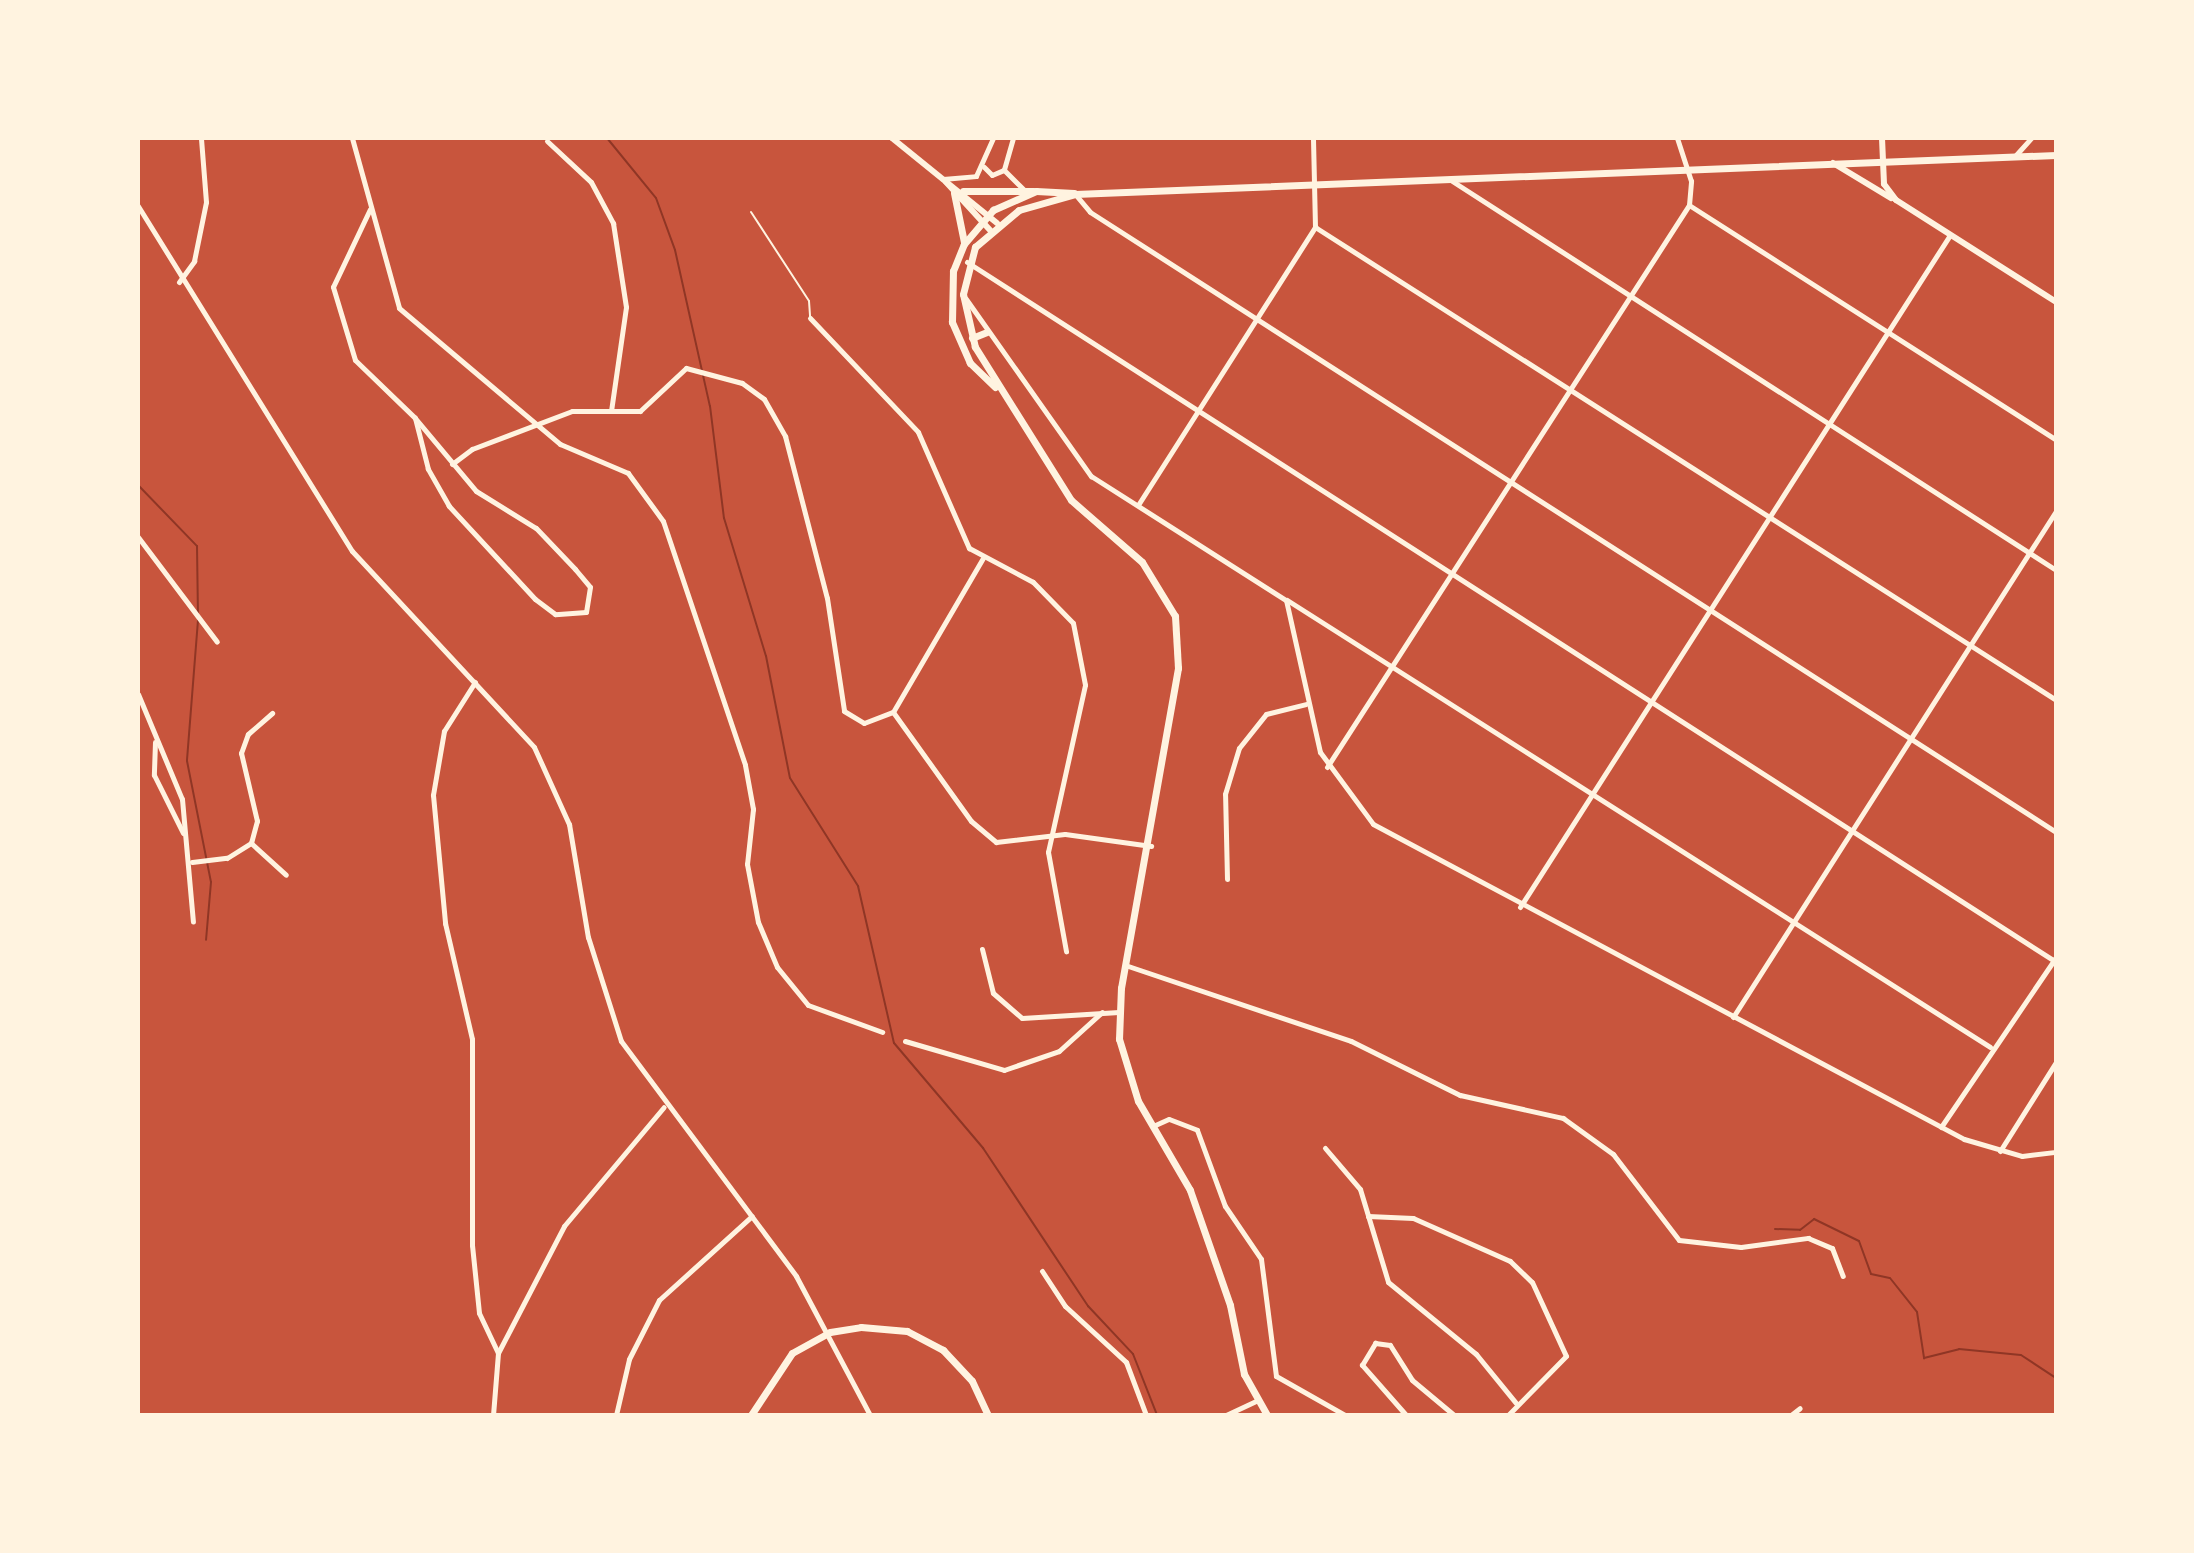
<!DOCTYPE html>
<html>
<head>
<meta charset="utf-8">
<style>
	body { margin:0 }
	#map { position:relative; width:2194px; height:1553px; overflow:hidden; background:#c8553d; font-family:Inter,sans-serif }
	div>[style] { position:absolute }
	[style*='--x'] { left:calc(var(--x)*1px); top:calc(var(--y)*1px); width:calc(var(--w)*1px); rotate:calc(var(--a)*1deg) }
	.stream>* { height:2px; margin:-1px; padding:0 1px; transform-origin:1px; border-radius:1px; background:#8f3625 }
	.service>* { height:2px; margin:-1px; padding:0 1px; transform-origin:1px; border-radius:1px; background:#fff3e0 }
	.minor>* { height:5px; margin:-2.5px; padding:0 2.5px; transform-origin:2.5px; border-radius:2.5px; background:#fff3e0 }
	.tertiary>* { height:6px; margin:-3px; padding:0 3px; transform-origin:3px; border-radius:3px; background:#fff3e0 }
	.secondary>* { height:7px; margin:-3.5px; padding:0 3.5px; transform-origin:3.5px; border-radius:3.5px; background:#fff3e0 }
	span { translate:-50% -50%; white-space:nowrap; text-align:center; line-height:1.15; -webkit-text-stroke:7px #fff3e0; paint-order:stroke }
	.frame { position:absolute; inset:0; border:140px solid #fff3e0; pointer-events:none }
</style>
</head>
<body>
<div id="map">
	<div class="stream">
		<div style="--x:607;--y:138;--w:77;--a:50.8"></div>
		<div style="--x:656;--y:198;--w:55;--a:69.9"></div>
		<div style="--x:675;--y:250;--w:160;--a:77.4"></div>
		<div style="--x:710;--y:406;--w:113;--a:82.9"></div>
		<div style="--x:724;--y:518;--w:144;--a:73.1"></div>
		<div style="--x:766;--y:656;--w:124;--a:78.9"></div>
		<div style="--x:790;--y:778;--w:128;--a:57.8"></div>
		<div style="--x:858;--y:886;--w:161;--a:77.1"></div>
		<div style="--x:894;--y:1043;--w:138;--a:49.7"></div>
		<div style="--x:983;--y:1148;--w:190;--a:56.4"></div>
		<div style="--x:1088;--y:1306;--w:66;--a:46.8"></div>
		<div style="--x:1133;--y:1354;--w:66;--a:68.5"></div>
		<div style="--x:138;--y:485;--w:85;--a:46"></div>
		<div style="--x:197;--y:546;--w:68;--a:89.2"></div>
		<div style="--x:198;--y:620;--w:141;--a:94.5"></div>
		<div style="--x:187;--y:761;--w:123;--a:78.8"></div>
		<div style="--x:211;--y:882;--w:58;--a:94.9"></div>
		<div style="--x:1775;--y:1229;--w:25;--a:2"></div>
		<div style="--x:1800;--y:1230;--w:18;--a:-38"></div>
		<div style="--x:1814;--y:1219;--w:50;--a:26.1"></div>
		<div style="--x:1859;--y:1241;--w:35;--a:70"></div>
		<div style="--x:1871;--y:1274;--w:19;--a:12"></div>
		<div style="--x:1890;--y:1278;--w:43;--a:51.5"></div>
		<div style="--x:1917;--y:1312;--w:47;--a:81.3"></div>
		<div style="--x:1924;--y:1358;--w:36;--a:-14"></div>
		<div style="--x:1959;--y:1349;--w:62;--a:5.5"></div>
		<div style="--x:2021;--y:1355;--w:42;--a:33.3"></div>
	</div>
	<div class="service">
		<div style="--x:751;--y:212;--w:106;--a:56.9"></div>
		<div style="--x:809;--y:301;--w:16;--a:86"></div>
	</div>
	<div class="minor">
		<div style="--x:352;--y:138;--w:176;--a:74.5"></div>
		<div style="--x:399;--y:308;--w:211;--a:40.2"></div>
		<div style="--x:560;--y:444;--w:74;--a:23.1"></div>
		<div style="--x:628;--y:473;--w:59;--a:53.9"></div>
		<div style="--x:663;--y:521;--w:257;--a:71.4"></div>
		<div style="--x:745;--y:765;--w:45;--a:79.7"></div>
		<div style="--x:753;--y:809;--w:55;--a:96.2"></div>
		<div style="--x:747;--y:864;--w:59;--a:79.3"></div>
		<div style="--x:758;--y:922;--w:49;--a:67.1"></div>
		<div style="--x:777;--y:967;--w:49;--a:50.8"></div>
		<div style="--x:808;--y:1005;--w:79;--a:20"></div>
		<div style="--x:1013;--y:138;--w:33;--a:106"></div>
		<div style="--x:1004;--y:170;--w:27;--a:45"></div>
		<div style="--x:547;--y:141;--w:60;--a:43"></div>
		<div style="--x:591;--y:182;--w:47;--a:61.8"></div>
		<div style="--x:613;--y:223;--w:85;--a:81.2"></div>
		<div style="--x:626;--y:307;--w:105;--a:98.2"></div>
		<div style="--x:2015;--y:156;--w:24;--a:-48"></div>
		<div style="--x:984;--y:167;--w:11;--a:45"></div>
		<div style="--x:992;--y:175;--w:13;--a:-23"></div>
		<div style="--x:943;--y:179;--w:33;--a:-5"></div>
		<div style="--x:976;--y:176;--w:42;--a:-65.9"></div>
		<div style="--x:1449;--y:179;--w:722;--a:32.79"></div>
		<div style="--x:1075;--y:194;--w:23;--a:50"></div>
		<div style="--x:1090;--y:212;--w:1148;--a:32.69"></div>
		<div style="--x:1689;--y:205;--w:436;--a:32.6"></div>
		<div style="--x:138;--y:206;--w:406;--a:58.2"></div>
		<div style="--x:352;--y:551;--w:267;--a:47.1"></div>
		<div style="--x:534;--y:747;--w:85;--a:65.6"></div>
		<div style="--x:569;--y:824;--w:115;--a:80.5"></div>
		<div style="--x:588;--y:937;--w:109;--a:72.4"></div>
		<div style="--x:621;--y:1041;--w:293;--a:53.3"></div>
		<div style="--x:796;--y:1276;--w:157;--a:62"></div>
		<div style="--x:370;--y:209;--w:86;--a:115.4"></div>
		<div style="--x:333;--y:287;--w:76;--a:73.2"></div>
		<div style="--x:355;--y:360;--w:83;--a:44"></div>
		<div style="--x:415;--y:418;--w:95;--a:50.1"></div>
		<div style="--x:476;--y:491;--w:70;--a:31.7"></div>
		<div style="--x:536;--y:528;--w:57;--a:46.4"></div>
		<div style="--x:575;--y:569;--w:23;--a:50"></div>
		<div style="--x:590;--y:587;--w:25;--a:99"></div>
		<div style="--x:586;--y:612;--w:31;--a:176"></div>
		<div style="--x:555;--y:614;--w:25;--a:-143"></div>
		<div style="--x:535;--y:599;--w:127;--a:-132.8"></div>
		<div style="--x:449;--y:506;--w:43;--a:-119.6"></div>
		<div style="--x:428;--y:469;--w:53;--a:-104.3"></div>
		<div style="--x:1315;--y:227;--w:879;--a:32.55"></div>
		<div style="--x:967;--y:262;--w:1295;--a:32.73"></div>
		<div style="--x:179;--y:282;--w:26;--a:-54"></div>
		<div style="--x:194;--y:261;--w:60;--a:-78.5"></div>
		<div style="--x:206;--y:202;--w:64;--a:-94.5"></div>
		<div style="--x:966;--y:299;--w:217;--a:54.8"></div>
		<div style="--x:1091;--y:476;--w:231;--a:32.5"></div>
		<div style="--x:1286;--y:600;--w:156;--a:77.4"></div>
		<div style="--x:1320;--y:752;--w:89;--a:53.6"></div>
		<div style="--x:1373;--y:824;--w:670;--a:28.06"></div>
		<div style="--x:1964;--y:1139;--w:60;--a:16.3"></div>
		<div style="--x:2022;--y:1156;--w:34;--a:-7"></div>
		<div style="--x:810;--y:318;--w:157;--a:46.5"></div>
		<div style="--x:918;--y:432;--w:127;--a:66.3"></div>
		<div style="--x:969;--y:548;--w:72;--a:28"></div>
		<div style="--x:1033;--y:582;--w:57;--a:45.7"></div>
		<div style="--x:1073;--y:623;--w:63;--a:79"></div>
		<div style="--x:1085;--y:685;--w:171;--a:102.5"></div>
		<div style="--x:1048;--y:852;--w:101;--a:79.7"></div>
		<div style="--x:452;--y:464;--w:25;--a:-37"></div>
		<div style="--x:472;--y:449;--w:107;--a:-20.8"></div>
		<div style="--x:572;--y:411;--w:68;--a:0"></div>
		<div style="--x:640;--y:411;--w:63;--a:-43.1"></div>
		<div style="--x:686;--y:368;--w:58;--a:15"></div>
		<div style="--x:742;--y:383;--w:27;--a:36"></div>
		<div style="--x:764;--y:399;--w:43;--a:60.4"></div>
		<div style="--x:785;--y:436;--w:167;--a:75.5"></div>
		<div style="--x:827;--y:598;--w:114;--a:81.4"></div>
		<div style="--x:844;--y:711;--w:23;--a:31"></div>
		<div style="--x:864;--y:723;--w:31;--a:-21"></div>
		<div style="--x:893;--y:712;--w:134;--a:54.4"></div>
		<div style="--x:971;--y:821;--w:33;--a:40"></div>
		<div style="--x:996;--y:842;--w:69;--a:-6.6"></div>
		<div style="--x:1065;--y:834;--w:87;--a:7.9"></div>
		<div style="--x:1138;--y:505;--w:330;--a:-57.5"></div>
		<div style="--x:1315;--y:227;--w:89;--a:-91.3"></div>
		<div style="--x:138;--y:537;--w:131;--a:53"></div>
		<div style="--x:1287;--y:600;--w:833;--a:32.45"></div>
		<div style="--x:475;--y:682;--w:58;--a:122.3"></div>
		<div style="--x:444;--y:731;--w:65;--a:99.8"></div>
		<div style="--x:433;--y:795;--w:129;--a:84.6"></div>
		<div style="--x:445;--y:923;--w:119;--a:76.9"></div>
		<div style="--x:472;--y:1039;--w:206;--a:90"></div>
		<div style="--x:472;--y:1245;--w:68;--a:84.1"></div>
		<div style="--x:479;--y:1313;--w:44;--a:64.6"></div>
		<div style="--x:498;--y:1353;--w:62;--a:94.6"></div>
		<div style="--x:138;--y:694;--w:114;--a:67.3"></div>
		<div style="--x:182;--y:799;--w:123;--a:84.9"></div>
		<div style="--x:893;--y:712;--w:178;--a:-59.7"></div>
		<div style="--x:155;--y:742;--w:33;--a:92"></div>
		<div style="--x:154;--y:775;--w:65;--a:63.4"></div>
		<div style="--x:1327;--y:767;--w:668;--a:-57.21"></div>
		<div style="--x:1689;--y:205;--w:24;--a:-85"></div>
		<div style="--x:1691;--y:181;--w:45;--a:-108"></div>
		<div style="--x:251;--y:843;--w:47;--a:42.4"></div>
		<div style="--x:192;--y:862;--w:35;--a:-7"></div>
		<div style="--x:227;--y:858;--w:28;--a:-32"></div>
		<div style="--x:251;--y:843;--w:23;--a:-75"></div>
		<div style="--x:257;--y:821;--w:70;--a:-103.2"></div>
		<div style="--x:241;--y:753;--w:20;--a:-70"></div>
		<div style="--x:248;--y:734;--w:32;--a:-41"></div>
		<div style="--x:1227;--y:879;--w:85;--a:-91.3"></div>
		<div style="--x:1225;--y:794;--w:48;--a:-73.1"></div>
		<div style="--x:1239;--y:748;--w:43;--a:-51.5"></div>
		<div style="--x:1266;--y:714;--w:41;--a:-14"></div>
		<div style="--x:1520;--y:907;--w:798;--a:-57.39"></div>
		<div style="--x:982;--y:949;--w:45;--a:76"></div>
		<div style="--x:993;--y:993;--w:38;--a:41"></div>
		<div style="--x:1022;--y:1018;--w:97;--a:-3.5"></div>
		<div style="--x:1128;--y:966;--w:235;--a:18.6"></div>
		<div style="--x:1351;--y:1041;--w:122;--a:26.4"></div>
		<div style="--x:1460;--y:1095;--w:106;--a:12.6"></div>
		<div style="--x:1563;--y:1118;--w:62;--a:35.8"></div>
		<div style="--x:1613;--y:1154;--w:108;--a:52.5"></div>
		<div style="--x:1679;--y:1240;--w:62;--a:6.4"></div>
		<div style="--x:1741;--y:1247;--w:68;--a:-7.7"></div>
		<div style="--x:1808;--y:1238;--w:26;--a:23"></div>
		<div style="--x:1832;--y:1248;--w:30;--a:69"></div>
		<div style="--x:1733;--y:1017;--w:600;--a:-57.45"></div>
		<div style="--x:905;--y:1041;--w:103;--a:16.3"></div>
		<div style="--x:1004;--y:1070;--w:58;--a:-19.1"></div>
		<div style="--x:1059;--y:1051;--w:58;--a:-42.2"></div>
		<div style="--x:1153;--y:1126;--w:17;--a:-24"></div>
		<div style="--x:1169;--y:1119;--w:30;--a:21"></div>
		<div style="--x:1197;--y:1130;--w:81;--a:69.8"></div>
		<div style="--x:1225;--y:1206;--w:64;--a:55.8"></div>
		<div style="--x:1261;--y:1259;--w:118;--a:82.7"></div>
		<div style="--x:1276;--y:1376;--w:79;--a:29.5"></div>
		<div style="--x:1941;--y:1127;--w:205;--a:-55.9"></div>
		<div style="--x:1325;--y:1148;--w:54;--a:49.5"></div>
		<div style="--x:1360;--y:1189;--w:97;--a:73.2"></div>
		<div style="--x:1388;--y:1282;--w:114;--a:39.3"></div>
		<div style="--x:1476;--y:1354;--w:63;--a:50.8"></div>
		<div style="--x:2000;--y:1151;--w:105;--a:-57.8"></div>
		<div style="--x:1368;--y:1216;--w:45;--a:2.5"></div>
		<div style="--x:1413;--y:1218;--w:106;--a:23.9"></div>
		<div style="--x:1510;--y:1261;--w:30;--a:44"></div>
		<div style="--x:1532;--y:1282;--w:81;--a:65.3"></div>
		<div style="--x:1566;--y:1356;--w:83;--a:134.5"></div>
		<div style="--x:1042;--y:1271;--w:42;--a:56.7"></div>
		<div style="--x:1065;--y:1306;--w:83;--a:42.6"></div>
		<div style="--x:1126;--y:1362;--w:57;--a:69.3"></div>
		<div style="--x:498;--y:1353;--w:143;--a:-62.5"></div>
		<div style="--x:564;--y:1226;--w:155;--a:-50"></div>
		<div style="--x:616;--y:1415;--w:57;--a:-76.9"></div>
		<div style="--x:629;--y:1359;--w:66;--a:-63"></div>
		<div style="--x:659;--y:1300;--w:125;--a:-42.1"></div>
		<div style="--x:1226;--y:1415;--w:33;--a:-25"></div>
		<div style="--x:1406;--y:1415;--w:67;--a:-131.3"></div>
		<div style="--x:1362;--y:1365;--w:26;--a:-59"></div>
		<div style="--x:1375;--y:1343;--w:15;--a:8"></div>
		<div style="--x:1390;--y:1345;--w:41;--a:57.8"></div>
		<div style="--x:1412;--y:1380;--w:55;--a:39.8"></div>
		<div style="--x:1791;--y:1415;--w:11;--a:-38"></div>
	</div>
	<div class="tertiary">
		<div style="--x:892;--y:138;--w:135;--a:39"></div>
		<div style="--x:1882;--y:138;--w:46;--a:87.5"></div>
		<div style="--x:1884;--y:184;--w:20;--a:53"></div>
		<div style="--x:1896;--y:200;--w:190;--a:32.5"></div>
		<div style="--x:1833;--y:163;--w:68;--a:31.1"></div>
		<div style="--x:946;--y:182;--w:65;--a:47.5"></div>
	</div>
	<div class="secondary">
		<div style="--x:963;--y:191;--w:70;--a:0"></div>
		<div style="--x:954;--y:193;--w:50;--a:78.5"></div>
		<div style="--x:972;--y:338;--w:16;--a:-22"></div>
		<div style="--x:995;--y:387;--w:35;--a:-136"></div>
		<div style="--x:970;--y:363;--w:45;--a:-113.7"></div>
		<div style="--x:952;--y:322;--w:51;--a:-88.9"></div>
		<div style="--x:953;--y:271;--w:29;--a:-68"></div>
		<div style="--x:964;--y:244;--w:45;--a:-49.5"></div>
		<div style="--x:993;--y:210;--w:47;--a:-23.8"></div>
		<div style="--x:1036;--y:191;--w:38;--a:3"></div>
		<div style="--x:751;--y:1415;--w:74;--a:-56.5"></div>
		<div style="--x:792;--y:1353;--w:43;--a:-28.9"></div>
		<div style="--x:830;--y:1332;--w:31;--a:-9"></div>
		<div style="--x:861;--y:1327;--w:46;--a:5"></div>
		<div style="--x:907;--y:1331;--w:41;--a:27.8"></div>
		<div style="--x:943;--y:1350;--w:42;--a:46.9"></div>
		<div style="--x:972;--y:1381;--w:38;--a:65"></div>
		<div style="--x:1267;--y:1415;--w:47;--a:-119.3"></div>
		<div style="--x:1244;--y:1374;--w:70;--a:-101.5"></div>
		<div style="--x:1230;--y:1305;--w:122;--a:-109.2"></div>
		<div style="--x:1190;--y:1190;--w:103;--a:-120.3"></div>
		<div style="--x:1138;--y:1101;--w:65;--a:-107"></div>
		<div style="--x:1119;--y:1039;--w:51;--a:-87.8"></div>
		<div style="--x:1121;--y:988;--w:325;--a:-79.9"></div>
		<div style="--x:1178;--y:668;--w:52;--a:-93.3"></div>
		<div style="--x:1175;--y:616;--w:63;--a:-121.4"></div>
		<div style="--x:1142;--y:562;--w:94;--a:-138.9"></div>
		<div style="--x:1071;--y:500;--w:181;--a:-122.1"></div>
		<div style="--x:975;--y:347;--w:54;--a:-102.8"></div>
		<div style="--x:963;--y:294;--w:49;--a:-75.7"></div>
		<div style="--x:975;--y:247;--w:57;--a:-40.1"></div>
		<div style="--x:1019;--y:210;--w:58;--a:-15.9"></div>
		<div style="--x:1075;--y:194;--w:982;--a:-2.28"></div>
	</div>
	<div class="frame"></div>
</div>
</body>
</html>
